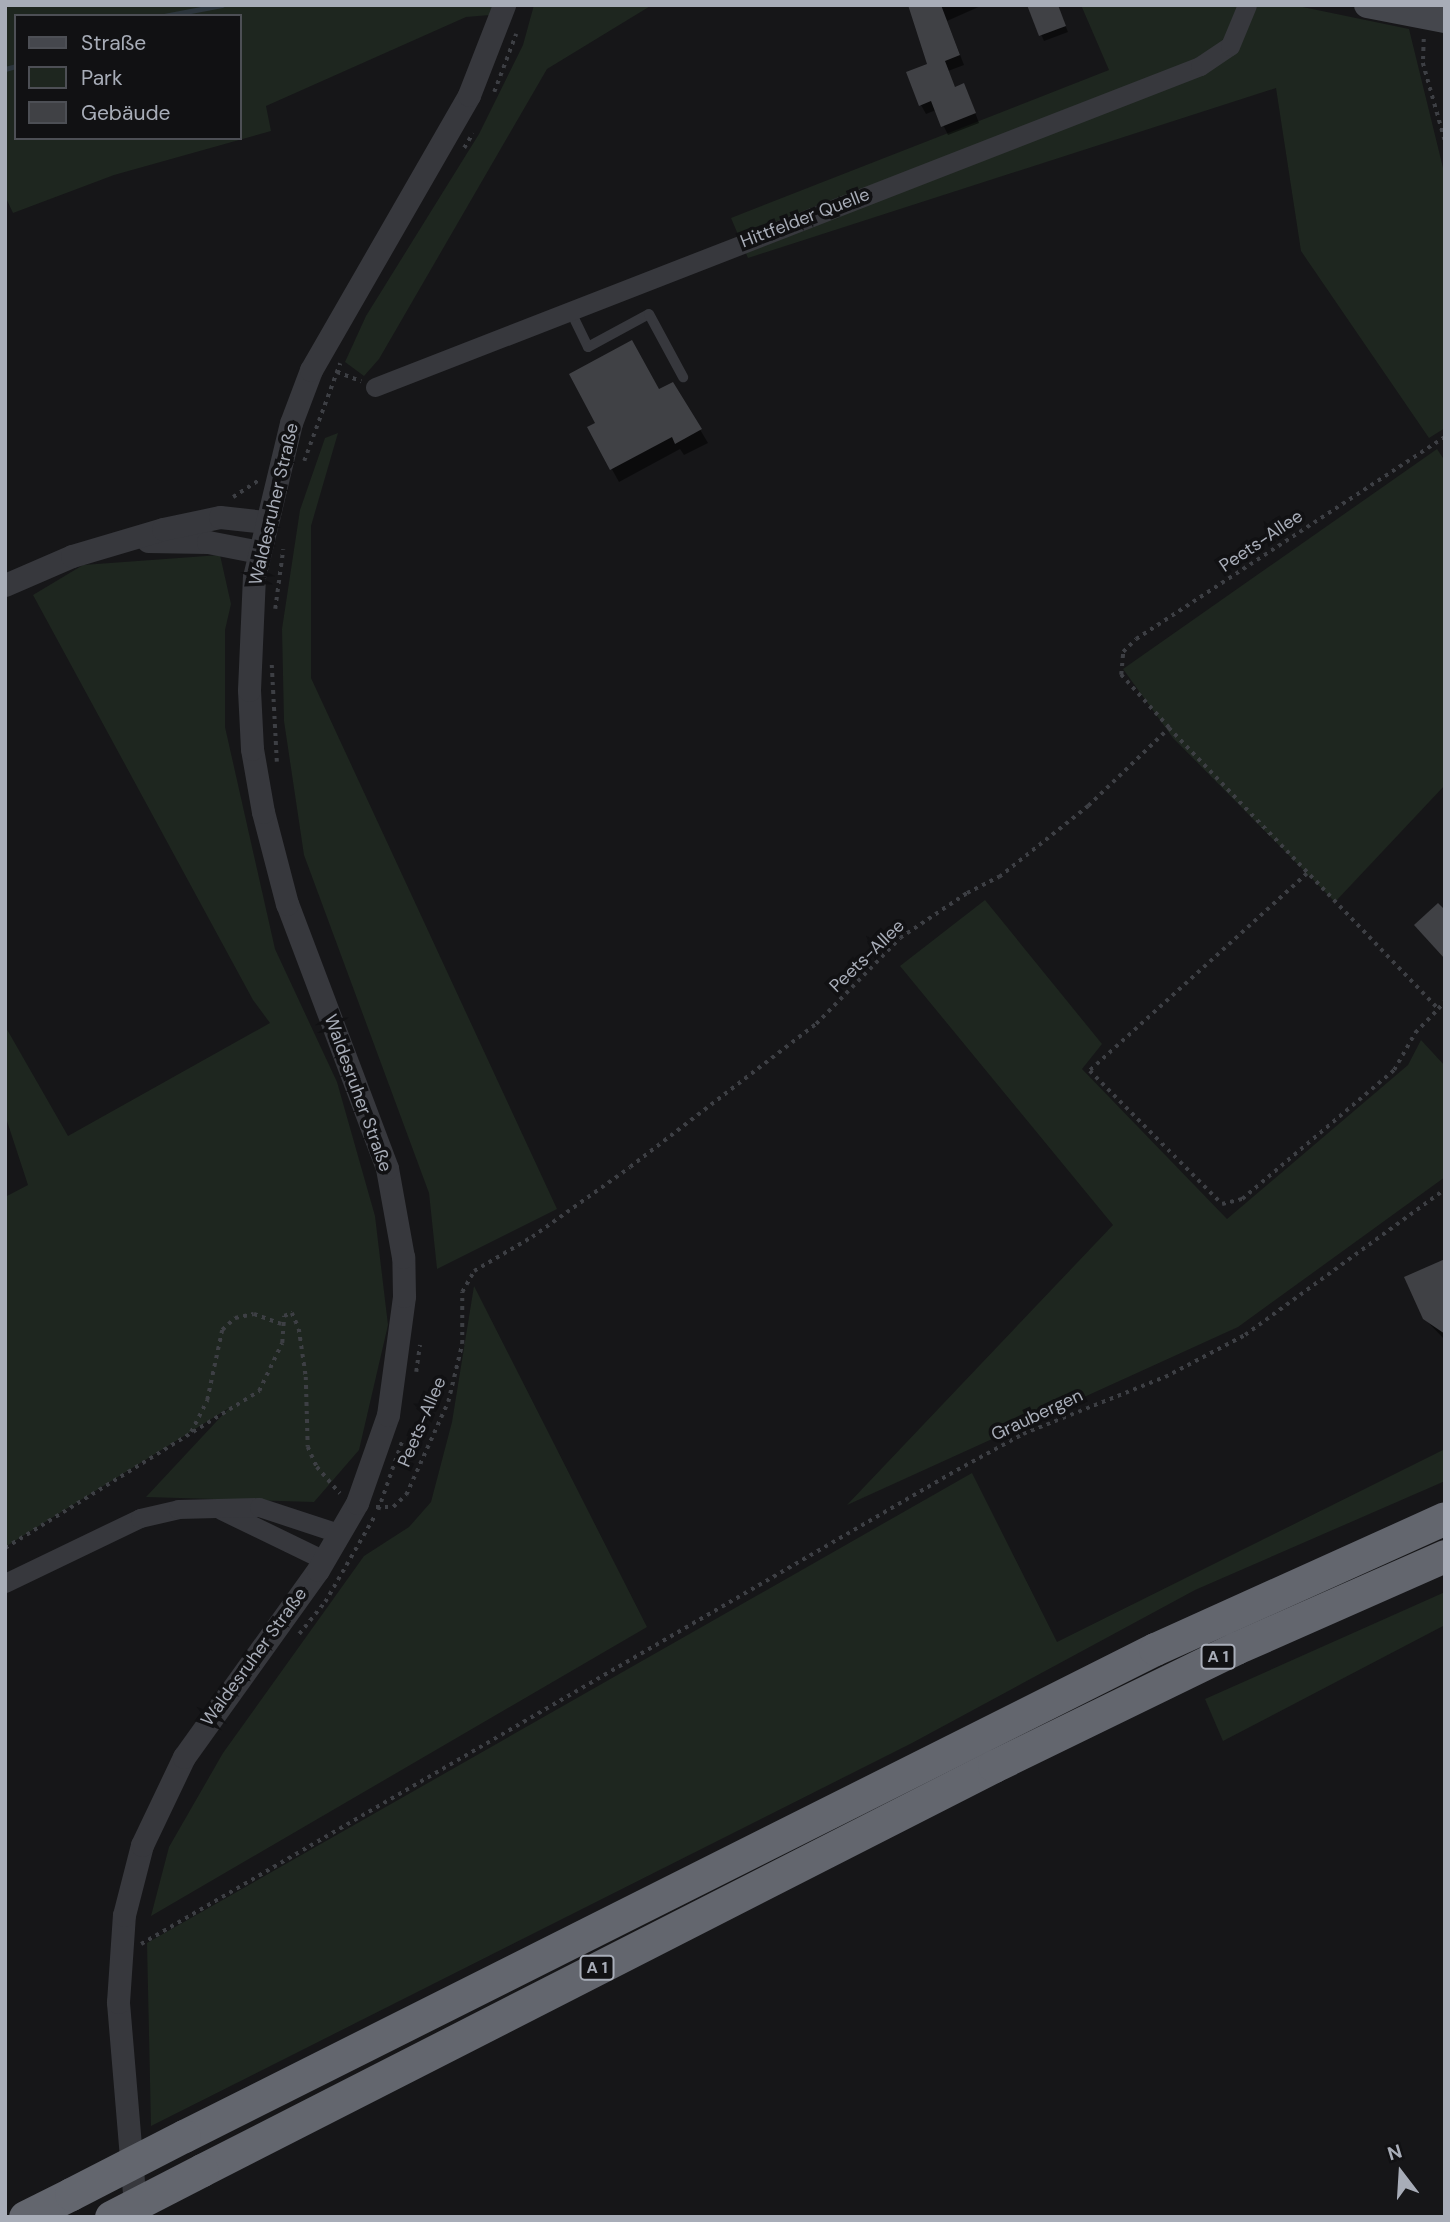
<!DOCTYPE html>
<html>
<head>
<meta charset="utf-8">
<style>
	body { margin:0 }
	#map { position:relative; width:1450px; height:2222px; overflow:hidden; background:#161618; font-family:"DM Sans",sans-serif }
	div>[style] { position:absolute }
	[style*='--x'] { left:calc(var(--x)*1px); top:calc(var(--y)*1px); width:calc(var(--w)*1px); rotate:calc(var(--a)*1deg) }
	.green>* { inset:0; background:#1e261f }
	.shadow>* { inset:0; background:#0007 }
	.stream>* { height:5px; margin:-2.5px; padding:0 2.5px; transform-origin:2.5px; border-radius:2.5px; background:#2c353c }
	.building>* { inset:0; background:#404145 }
	.path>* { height:3.5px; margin-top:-1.75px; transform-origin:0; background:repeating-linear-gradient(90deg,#3d3f44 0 3.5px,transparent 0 8.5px) }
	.service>* { height:10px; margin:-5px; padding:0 5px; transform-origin:5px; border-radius:5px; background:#37383d }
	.minor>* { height:19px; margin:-9.5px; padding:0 9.5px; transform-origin:9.5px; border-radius:9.5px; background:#37383d }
	.tertiary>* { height:23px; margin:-11.5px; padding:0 11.5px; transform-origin:11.5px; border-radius:11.5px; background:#37383d }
	.secondary>* { height:26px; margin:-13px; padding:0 13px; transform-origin:13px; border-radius:13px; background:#45474d }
	.motorway>* { height:33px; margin:-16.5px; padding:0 16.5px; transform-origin:16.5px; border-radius:16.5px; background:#63666e }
	.motorway-bridge>* { height:33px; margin:-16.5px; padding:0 16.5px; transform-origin:16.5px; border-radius:16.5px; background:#63666e }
	span { translate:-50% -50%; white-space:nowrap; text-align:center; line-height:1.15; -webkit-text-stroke:7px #111113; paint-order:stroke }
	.shield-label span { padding:2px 5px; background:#111113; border:2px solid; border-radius:5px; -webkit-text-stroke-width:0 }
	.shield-label { font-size:16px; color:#a8adb8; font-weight:700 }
	.street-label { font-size:18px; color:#a8adb8 }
	.frame { position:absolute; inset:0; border:7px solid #a8adb8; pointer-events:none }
	.legend { position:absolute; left:14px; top:14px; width:228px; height:126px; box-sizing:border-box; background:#111113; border:2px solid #4d4f55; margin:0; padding:9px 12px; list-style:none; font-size:21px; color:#a8adb8 }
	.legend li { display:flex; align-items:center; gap:14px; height:35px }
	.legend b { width:35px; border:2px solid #4d4f55 }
	.north { position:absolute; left:1366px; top:2138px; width:70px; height:70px; -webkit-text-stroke:5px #111113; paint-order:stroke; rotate:343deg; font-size:19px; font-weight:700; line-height:28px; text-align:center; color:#a8adb8 }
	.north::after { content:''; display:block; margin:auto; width:24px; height:32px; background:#a8adb8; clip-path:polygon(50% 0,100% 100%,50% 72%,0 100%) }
</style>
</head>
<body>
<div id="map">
	<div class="green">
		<div style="clip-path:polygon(evenodd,5px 5px,493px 5px,490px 15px,466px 17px,266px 106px,271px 131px,114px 175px,13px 213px,5px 196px,5px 5px,16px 16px,240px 16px,240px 138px,16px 138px,16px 16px)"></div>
		<div style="clip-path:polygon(534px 5px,652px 5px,547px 69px,379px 359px,364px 376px,345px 362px,366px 316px,479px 134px,523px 45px)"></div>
		<div style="clip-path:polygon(1081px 5px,1293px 5px,1409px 29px,1445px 176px,1445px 428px,1429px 438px,1301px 251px,1276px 88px,748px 258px,731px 218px,1109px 70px)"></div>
		<div style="clip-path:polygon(338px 433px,311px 526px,311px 678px,557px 1209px,437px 1269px,429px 1193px,304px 855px,284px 721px,282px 629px,300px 510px,325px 438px)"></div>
		<div style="clip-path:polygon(1437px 449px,1445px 461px,1445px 785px,1335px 902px,1173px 738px,1123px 669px)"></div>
		<div style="clip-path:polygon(220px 555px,231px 604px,225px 630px,225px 727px,275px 949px,337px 1082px,375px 1216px,388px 1325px,359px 1450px,314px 1502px,146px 1497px,229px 1408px,5px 1547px,5px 1197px,28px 1185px,5px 1115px,5px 1026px,68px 1136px,270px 1023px,253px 1000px,33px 595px,83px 565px)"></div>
		<div style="clip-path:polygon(985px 900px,1102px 1044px,1082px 1069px,1227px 1219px,1408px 1065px,1421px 1040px,1445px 1066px,1445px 1177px,1238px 1327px,847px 1505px,1113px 1225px,900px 966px)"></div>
		<div style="clip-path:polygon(474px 1286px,647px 1627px,151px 1916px,169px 1847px,223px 1753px,364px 1556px,409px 1527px,431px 1502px,452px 1422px)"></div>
		<div style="clip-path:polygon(1445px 1449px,1445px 1481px,1195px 1590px,912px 1743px,151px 2126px,147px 1943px,972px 1473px,1057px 1642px)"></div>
		<div style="clip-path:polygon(1445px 1592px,1445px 1625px,1223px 1741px,1205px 1699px)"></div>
	</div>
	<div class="shadow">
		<div style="clip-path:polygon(910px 5px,983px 5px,947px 21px,964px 65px,948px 71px,955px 88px,968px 94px,979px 123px,948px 135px,936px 110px,926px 114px,921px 105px,929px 65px)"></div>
		<div style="clip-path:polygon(1057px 5px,1068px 32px,1044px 41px,1029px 6px)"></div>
		<div style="clip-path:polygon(673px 384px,708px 443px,684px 455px,680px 449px,619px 482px,589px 428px)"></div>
		<div style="clip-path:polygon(1445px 1261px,1445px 1340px,1424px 1318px)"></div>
	</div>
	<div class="stream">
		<div style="--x:164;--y:16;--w:59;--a:-10.7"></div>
		<div style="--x:5;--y:69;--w:11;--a:-15"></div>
	</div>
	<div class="building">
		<div style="clip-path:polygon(908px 5px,941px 5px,960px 55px,945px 61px,955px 87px,964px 83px,976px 113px,941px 127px,931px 101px,919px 106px,906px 72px,927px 64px)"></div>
		<div style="clip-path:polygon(1027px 5px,1058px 5px,1066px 26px,1039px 36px)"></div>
		<div style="clip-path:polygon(632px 340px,659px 389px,673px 382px,702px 429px,675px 444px,672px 437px,610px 470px,587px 427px,595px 423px,569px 374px)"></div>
		<div style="clip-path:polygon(1438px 903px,1445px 910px,1445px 959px,1414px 925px)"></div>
		<div style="clip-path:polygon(1445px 1259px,1445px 1334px,1423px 1319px,1404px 1277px)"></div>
	</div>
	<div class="path">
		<div style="--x:1424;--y:39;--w:24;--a:92"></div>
		<div style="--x:1423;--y:63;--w:81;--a:74.2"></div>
		<div style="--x:494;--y:92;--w:62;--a:-69.2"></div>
		<div style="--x:464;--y:148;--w:17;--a:-59"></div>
		<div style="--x:337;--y:372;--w:26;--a:21"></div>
		<div style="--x:304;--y:461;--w:104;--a:-69.8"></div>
		<div style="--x:233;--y:497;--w:30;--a:-33"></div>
		<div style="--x:275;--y:609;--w:60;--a:-82.3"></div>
		<div style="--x:272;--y:665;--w:97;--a:87"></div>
		<div style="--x:1169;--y:728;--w:389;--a:46.2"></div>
		<div style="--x:1438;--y:1009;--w:11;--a:-49"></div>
		<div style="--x:1307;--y:874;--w:293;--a:137.8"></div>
		<div style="--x:1090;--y:1071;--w:187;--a:45.2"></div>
		<div style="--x:1222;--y:1204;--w:21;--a:-14"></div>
		<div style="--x:1242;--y:1199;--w:199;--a:-40.3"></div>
		<div style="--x:1394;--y:1070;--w:43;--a:-60.4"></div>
		<div style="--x:1415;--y:1033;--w:33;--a:-46"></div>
		<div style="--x:416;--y:1372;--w:27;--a:-82"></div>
		<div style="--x:191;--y:1432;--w:36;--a:-63"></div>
		<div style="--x:207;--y:1400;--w:72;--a:-77.9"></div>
		<div style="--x:222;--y:1330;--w:18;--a:-43"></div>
		<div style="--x:235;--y:1318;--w:19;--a:-12"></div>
		<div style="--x:254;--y:1314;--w:29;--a:20"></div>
		<div style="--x:376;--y:1507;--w:17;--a:0"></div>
		<div style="--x:393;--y:1507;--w:18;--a:-43"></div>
		<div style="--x:406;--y:1495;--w:102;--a:-65.7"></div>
		<div style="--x:448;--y:1402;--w:60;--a:-76.4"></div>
		<div style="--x:462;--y:1344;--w:52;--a:-90"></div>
		<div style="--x:462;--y:1292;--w:24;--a:-60"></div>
		<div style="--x:474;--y:1271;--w:67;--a:-30.4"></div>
		<div style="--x:532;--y:1237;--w:120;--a:-35.5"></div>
		<div style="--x:630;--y:1167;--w:235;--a:-37.6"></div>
		<div style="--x:816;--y:1024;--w:120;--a:-45.7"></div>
		<div style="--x:900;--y:938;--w:81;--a:-33.9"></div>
		<div style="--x:967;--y:893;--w:36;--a:-27"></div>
		<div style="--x:999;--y:877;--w:114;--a:-38.6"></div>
		<div style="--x:1088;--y:806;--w:112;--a:-43.9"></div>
		<div style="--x:1169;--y:728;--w:72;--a:-132.2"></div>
		<div style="--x:1121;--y:675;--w:23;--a:-85"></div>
		<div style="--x:1123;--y:652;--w:18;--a:-45"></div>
		<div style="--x:1136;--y:639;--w:369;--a:-33.2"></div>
		<div style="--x:378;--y:1510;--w:73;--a:-70.8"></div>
		<div style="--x:5;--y:1548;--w:299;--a:-31.7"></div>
		<div style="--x:259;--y:1391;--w:53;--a:-64.4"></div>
		<div style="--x:282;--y:1343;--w:27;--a:-86"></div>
		<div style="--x:284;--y:1316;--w:9;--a:-21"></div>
		<div style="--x:292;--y:1313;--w:17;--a:66"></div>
		<div style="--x:299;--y:1329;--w:49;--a:81.7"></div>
		<div style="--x:306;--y:1377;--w:70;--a:88.4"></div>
		<div style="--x:308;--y:1447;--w:22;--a:66"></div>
		<div style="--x:317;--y:1467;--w:35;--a:49"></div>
		<div style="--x:299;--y:1634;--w:41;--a:-50.9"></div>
		<div style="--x:325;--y:1602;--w:98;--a:-60"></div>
		<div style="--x:141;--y:1944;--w:944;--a:-30.15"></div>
		<div style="--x:957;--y:1470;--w:75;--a:-28.6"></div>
		<div style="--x:1023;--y:1434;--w:153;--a:-21.9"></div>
		<div style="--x:1165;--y:1377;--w:90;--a:-27.7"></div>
		<div style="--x:1245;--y:1335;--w:248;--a:-36.1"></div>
	</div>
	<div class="service">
		<div style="--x:570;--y:310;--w:41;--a:64.1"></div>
		<div style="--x:588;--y:347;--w:69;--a:-28.4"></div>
		<div style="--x:649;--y:314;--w:72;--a:61.6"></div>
	</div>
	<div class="minor">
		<div style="--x:375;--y:387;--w:885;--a:-21.26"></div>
		<div style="--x:1200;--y:66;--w:36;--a:-34"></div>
		<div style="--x:1230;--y:46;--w:44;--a:-67.5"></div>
		<div style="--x:221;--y:1510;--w:114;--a:25.9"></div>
		<div style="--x:5;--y:1583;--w:150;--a:-25.7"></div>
		<div style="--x:140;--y:1518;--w:39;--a:-13"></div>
		<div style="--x:178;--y:1509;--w:81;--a:-1.4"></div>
		<div style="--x:259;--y:1507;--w:86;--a:18.2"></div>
	</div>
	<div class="tertiary">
		<div style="--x:148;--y:541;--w:60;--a:1"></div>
		<div style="--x:208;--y:542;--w:52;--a:11.1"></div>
		<div style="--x:5;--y:585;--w:73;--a:-23.4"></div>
		<div style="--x:72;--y:556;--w:95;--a:-16.5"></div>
		<div style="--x:163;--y:529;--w:58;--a:-11.9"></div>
		<div style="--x:220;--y:517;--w:45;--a:6.3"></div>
		<div style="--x:136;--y:2217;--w:216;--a:-94.8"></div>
		<div style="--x:118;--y:2002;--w:87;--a:-86.1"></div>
		<div style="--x:124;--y:1915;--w:72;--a:-75.6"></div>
		<div style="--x:142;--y:1845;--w:98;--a:-64.5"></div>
		<div style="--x:184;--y:1757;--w:230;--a:-54.4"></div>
		<div style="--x:318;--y:1570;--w:78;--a:-59.8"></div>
		<div style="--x:357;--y:1503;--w:93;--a:-70.6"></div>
		<div style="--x:388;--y:1415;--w:120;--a:-82.3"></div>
		<div style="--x:404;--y:1296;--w:39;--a:-91"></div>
		<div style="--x:403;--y:1257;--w:90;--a:-100.2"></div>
		<div style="--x:387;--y:1168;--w:282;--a:-110.7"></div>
		<div style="--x:287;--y:904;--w:95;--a:-104.6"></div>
		<div style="--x:263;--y:812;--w:64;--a:-99.9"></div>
		<div style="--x:252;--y:749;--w:59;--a:-92.9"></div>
		<div style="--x:249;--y:690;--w:113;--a:-87.5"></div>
		<div style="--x:254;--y:577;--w:158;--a:-76.5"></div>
		<div style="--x:291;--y:423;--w:57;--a:-69.3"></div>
		<div style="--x:311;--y:370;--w:317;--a:-60.1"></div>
		<div style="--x:469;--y:95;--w:97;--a:-68.7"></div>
	</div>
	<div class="secondary">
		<div style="--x:1367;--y:5;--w:79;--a:10.9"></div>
	</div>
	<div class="motorway">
		<div style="--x:184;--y:2136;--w:1086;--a:-26.64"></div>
		<div style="--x:1155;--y:1649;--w:318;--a:-24.3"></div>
		<div style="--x:202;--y:2170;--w:889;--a:-27.03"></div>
		<div style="--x:994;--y:1766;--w:269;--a:-26"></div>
		<div style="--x:1236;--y:1648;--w:228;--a:-23.8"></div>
		<div style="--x:25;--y:2217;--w:51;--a:-26.6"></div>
	</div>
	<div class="motorway-bridge">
		<div style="--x:71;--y:2194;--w:127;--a:-27.2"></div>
		<div style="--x:111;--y:2217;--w:102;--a:-27.3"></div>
	</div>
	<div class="shield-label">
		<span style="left:1218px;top:1657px">A 1</span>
		<span style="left:597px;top:1968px">A 1</span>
	</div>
	<div class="street-label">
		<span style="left:805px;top:218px;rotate:-21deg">Hittfelder Quelle</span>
		<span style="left:274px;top:504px;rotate:-77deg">Waldesruher Straße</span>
		<span style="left:1261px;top:541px;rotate:-34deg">Peets-Allee</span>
		<span style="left:867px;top:956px;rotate:-44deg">Peets-Allee</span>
		<span style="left:358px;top:1093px;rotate:70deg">Waldesruher Straße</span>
		<span style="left:1037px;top:1415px;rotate:-25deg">Graubergen</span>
		<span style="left:422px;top:1422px;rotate:-67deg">Peets-Allee</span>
		<span style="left:254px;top:1657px;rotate:-54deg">Waldesruher Straße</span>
	</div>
	<div class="frame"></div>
	<ul class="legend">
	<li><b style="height:9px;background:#45474d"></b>Straße</li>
	<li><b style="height:19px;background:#1e261f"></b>Park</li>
	<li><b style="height:19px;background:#404145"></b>Gebäude</li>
	</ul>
	<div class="north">N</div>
</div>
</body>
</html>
